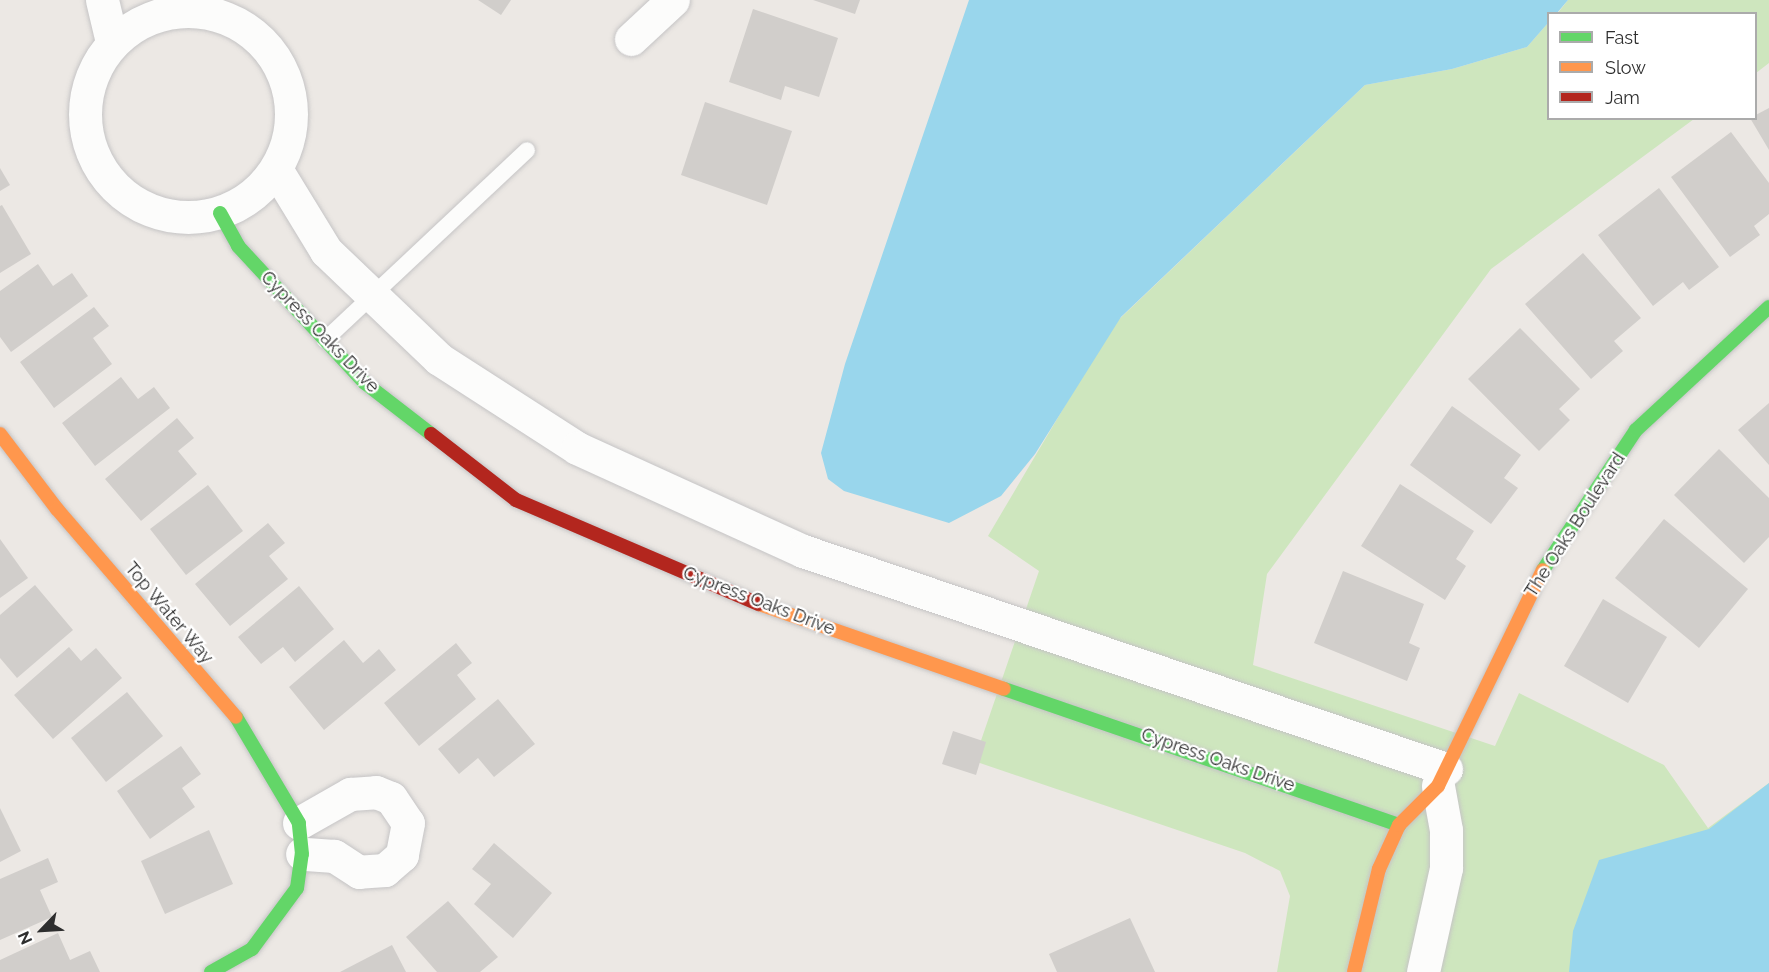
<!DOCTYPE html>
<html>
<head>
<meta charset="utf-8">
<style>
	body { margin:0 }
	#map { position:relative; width:1769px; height:972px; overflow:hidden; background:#ece8e4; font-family:Raleway,sans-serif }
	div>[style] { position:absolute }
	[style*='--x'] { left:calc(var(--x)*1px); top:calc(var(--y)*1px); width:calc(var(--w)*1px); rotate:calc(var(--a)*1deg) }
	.green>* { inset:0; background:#cee6be }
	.water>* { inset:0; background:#99d6ec }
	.building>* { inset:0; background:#d1cecb }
	.roads { filter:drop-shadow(0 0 2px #c5c4c5) drop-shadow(0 0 2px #c5c4c5) }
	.lane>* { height:16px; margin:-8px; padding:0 8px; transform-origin:8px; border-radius:8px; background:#fcfcfb }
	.street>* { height:33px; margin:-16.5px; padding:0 16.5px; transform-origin:16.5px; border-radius:16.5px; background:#fcfcfb }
	.street>.ring { margin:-16.5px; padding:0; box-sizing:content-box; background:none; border:33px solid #fcfcfb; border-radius:50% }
	.fast>* { height:14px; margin:-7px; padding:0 7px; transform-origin:7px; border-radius:7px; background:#63d668 }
	.slow>* { height:14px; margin:-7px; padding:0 7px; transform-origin:7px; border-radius:7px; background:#ff974d }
	.jam>* { height:14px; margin:-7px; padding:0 7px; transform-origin:7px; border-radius:7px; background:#b3261e }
	span { translate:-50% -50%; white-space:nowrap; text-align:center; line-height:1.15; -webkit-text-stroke:4.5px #fff; paint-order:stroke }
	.street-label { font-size:18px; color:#2e2e2e }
	.legend { position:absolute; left:1547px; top:12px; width:210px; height:108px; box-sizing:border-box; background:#fff; border:2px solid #ababab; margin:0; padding:8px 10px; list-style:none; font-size:18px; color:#2e2e2e }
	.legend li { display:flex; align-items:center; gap:12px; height:30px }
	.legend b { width:30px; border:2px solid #ababab }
	.north { position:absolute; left:12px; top:900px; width:60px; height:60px; -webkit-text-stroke:4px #fff; paint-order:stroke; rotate:245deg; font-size:16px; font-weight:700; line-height:24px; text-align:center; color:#2e2e2e }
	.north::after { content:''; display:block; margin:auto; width:21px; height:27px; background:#2e2e2e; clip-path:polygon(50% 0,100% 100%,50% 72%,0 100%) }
</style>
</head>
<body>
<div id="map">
	<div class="green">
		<div style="clip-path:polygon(1568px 0,1769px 0,1769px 63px,1756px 73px,1756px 14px,1557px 14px)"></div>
		<div style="clip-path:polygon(1548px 23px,1548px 118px,1694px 119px,1491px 269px,1267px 574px,1253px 665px,1495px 746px,1519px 693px,1664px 765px,1708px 828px,1769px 783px,1769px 972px,1277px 972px,1290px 896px,1280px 871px,1245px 853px,974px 761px,1039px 571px,988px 536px,1112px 326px,1365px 85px,1452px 69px,1527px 47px)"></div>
	</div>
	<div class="water">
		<div style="clip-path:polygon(969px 0,1568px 0,1557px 13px,1548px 14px,1548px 23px,1527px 47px,1452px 69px,1365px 85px,1121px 317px,1035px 454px,1001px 496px,949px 523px,844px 491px,828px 479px,821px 453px,845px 364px)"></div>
		<div style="clip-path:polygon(1769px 783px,1769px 972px,1569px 972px,1573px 931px,1599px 860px,1709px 829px)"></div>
	</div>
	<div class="building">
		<div style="clip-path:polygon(478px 0,511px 0,501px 15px)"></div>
		<div style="clip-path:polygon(813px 0,860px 0,855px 14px)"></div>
		<div style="clip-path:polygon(753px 9px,838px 38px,819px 97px,785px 86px,781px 100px,729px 82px)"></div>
		<div style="clip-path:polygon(705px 102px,792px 131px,767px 205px,681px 175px)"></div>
		<div style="clip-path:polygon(1769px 108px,1769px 150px,1750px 118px)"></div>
		<div style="clip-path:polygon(1731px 132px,1769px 183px,1769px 214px,1754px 226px,1760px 235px,1730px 257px,1671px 177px)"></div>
		<div style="clip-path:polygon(0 168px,10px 185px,0 191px)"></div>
		<div style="clip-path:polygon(1659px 188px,1719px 267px,1689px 290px,1683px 282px,1653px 306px,1598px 235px)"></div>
		<div style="clip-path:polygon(2px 205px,31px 254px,0 273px,0 206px)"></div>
		<div style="clip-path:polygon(1583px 253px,1641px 318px,1614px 341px,1623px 351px,1591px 379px,1525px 304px)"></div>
		<div style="clip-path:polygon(38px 264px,53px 286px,72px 273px,88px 296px,11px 352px,0 337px,0 291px)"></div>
		<div style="clip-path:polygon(94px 307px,109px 326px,93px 338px,112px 364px,54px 408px,20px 362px)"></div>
		<div style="clip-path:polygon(1520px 328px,1580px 389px,1559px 409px,1570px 420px,1539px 451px,1468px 379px)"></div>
		<div style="clip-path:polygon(121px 377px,138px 399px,154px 387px,170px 408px,95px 466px,62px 423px)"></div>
		<div style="clip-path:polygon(1769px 403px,1769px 465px,1738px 430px)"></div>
		<div style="clip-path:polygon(1452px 406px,1521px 455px,1504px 478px,1518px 488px,1491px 524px,1410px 465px)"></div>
		<div style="clip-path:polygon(177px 418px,194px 438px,178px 451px,197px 474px,141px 521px,105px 479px)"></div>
		<div style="clip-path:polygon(1719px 449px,1769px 498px,1769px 537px,1744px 563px,1674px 495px)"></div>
		<div style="clip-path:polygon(1400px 484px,1474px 531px,1456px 559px,1466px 566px,1445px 600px,1361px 546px)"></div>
		<div style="clip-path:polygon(208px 485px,243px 531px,186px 575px,150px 529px)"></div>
		<div style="clip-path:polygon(1664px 519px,1748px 589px,1699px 648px,1615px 578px)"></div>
		<div style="clip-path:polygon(268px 523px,285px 543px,269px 556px,288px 579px,230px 626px,195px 584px)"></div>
		<div style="clip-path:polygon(0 539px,28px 578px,0 598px)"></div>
		<div style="clip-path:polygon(1343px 571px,1424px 604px,1409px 643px,1420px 648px,1407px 681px,1314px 643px)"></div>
		<div style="clip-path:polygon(35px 585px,73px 630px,17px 678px,0 658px,0 615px)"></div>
		<div style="clip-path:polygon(299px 586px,334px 629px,295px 662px,283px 647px,261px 664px,238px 637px)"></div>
		<div style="clip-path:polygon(1603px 599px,1667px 637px,1628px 703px,1564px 666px)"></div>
		<div style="clip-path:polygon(344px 640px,363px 663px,379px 649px,396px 670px,324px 730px,289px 687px)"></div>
		<div style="clip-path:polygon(456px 643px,472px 663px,457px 675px,476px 699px,419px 746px,384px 703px)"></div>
		<div style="clip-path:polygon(69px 647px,81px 661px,96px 648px,122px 678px,53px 739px,14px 695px)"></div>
		<div style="clip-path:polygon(127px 692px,163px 736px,106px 782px,71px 738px)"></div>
		<div style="clip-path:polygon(498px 699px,535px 744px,494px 777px,478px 758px,459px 774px,438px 749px)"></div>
		<div style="clip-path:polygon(953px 731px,986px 742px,976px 775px,942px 764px)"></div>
		<div style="clip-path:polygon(181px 746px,201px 774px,182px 788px,195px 807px,150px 839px,117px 791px)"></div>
		<div style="clip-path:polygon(0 808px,21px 851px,0 862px)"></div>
		<div style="clip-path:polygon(209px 830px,233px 884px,165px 914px,141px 861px)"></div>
		<div style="clip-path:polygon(494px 843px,552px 893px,513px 938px,474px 904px,491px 884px,472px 869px)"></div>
		<div style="clip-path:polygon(48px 858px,58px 882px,40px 890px,52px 917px,0 940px,0 879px)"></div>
		<div style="clip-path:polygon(448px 901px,498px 957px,480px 972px,437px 972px,406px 937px)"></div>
		<div style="clip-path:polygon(1130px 918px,1155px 972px,1057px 972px,1049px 954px)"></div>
		<div style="clip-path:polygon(58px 933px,70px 960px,90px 951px,100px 972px,0 972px,0 960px)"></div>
		<div style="clip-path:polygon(392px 945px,406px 972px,340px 972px)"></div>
	</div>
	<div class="roads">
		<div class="lane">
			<div style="--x:325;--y:340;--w:277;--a:-43.2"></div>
		</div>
		<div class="street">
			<div style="--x:102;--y:0;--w:43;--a:76.6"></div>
			<div class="ring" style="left:85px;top:11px;width:173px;height:173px"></div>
			<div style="--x:631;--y:39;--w:57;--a:-42.9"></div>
			<div style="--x:276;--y:169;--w:96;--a:58.6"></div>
			<div style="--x:326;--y:251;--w:156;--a:43.7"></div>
			<div style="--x:439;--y:359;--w:164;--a:32.8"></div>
			<div style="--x:577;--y:448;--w:248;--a:24.5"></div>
			<div style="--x:803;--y:551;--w:679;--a:18.73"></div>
			<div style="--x:299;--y:823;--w:59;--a:-29.6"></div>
			<div style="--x:350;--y:794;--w:26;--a:-4"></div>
			<div style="--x:376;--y:792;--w:16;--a:22"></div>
			<div style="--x:391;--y:798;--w:30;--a:56"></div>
			<div style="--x:408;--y:823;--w:33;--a:101"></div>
			<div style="--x:402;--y:855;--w:23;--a:139"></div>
			<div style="--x:385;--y:870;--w:26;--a:176"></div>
			<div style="--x:359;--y:872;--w:30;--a:-147"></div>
			<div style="--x:334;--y:856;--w:32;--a:-176"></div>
			<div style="--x:1423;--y:972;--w:107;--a:-77.5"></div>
			<div style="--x:1446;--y:868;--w:38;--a:-90"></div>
			<div style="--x:1446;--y:830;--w:45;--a:-100.3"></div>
		</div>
		<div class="fast">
			<div style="--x:220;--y:213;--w:38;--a:61"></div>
			<div style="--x:238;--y:246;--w:187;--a:47.2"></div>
			<div style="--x:365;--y:383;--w:83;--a:37.7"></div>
			<div style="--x:1543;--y:570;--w:168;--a:-56.4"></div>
			<div style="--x:1636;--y:430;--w:181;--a:-42.8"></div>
			<div style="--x:1004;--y:689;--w:418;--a:19"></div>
			<div style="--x:211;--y:972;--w:47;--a:-29.3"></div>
			<div style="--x:252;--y:949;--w:76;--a:-53.6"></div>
			<div style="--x:297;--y:888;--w:34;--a:-82"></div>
			<div style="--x:302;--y:854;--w:31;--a:-96"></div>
			<div style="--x:299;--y:823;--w:123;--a:-120.7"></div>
		</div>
		<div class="slow">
			<div style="--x:0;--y:434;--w:94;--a:52.8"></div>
			<div style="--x:57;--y:509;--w:274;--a:49.3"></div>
			<div style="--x:759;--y:604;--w:259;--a:19.1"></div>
			<div style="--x:1354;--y:972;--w:106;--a:-76.4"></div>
			<div style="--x:1379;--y:869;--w:48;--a:-65.6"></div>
			<div style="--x:1399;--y:825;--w:55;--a:-45"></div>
			<div style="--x:1438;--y:786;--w:240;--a:-64.1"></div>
		</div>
		<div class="jam">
			<div style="--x:431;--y:434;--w:108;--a:37.8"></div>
			<div style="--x:516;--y:500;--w:264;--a:23.2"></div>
		</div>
	</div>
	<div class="street-label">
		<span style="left:320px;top:332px;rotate:46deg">Cypress Oaks Drive</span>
		<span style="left:1575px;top:525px;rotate:-57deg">The Oaks Boulevard</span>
		<span style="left:759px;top:601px;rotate:21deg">Cypress Oaks Drive</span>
		<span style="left:169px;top:613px;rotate:50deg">Top Water Way</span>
		<span style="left:1218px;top:760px;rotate:19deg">Cypress Oaks Drive</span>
	</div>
	<ul class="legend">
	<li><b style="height:8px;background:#63d668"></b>Fast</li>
	<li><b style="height:8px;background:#ff974d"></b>Slow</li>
	<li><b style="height:8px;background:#b3261e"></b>Jam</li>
	</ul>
	<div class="north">N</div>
</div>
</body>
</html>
